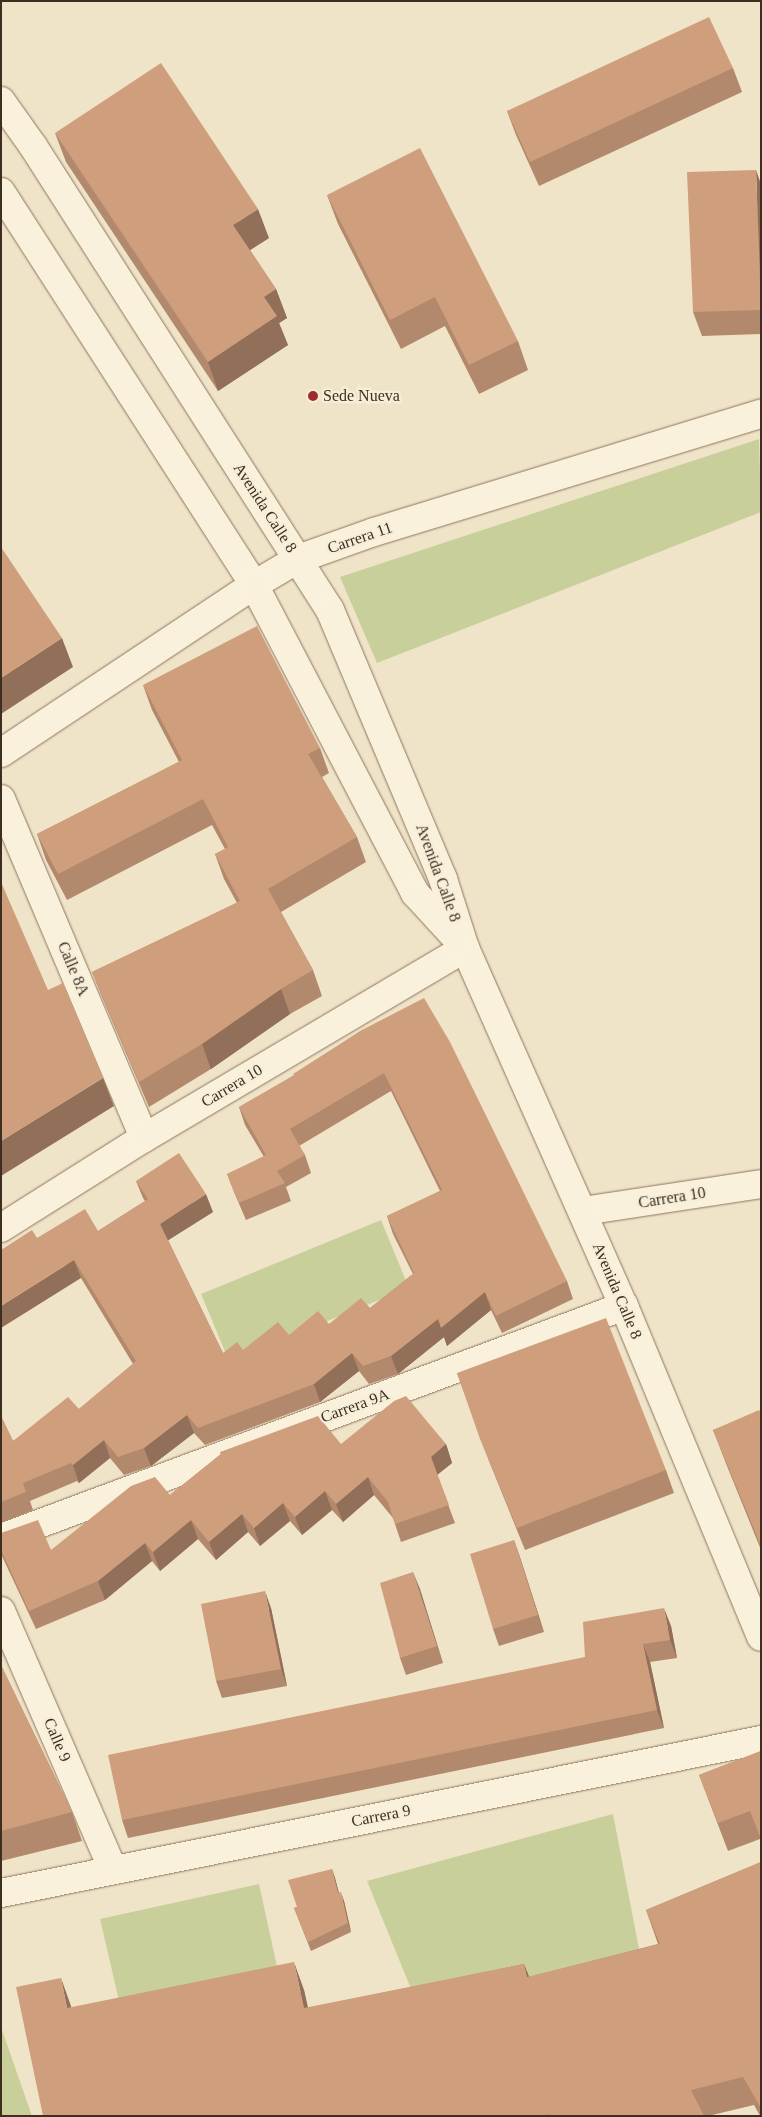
<!DOCTYPE html>
<html>
<head>
<meta charset="utf-8">
<style>
	body { margin:0 }
	#map { position:relative; width:762px; height:2117px; overflow:hidden; background:#f0e4c8; font-family:"Times New Roman",serif }
	div>[style] { position:absolute }
	[style*='--x'] { left:calc(var(--x)*1px); top:calc(var(--y)*1px); width:calc(var(--w)*1px); rotate:calc(var(--a)*1deg) }
	.green>* { inset:0; background:#c9cf9b }
	.roads { filter:drop-shadow(0 0 1px #8d765c) drop-shadow(0 0 1px #8d765c) }
	.minor>* { height:28px; margin:-14px; padding:0 14px; transform-origin:14px; border-radius:14px; background:#faf1dc }
	.secondary>* { height:28px; margin:-14px; padding:0 14px; transform-origin:14px; border-radius:14px; background:#faf1dc }
	.wall>* { inset:0; background:#b2896c }
	.shaded-wall>* { inset:0; background:#916f58 }
	.building>* { inset:0; background:#cf9f7d }
	.dots>* { width:14px; height:14px; translate:-50% -50%; box-sizing:border-box; border:2px solid #f7eed8; border-radius:50% }
	span { translate:-50% -50%; white-space:nowrap; text-align:center; line-height:1.15; -webkit-text-stroke:4.5px #f7eed8; paint-order:stroke }
	.poi-label { font-size:16px; color:#3d2e20 }
	.left { translate:0 -50%; text-align:left }
	.street-label { font-size:16px; color:#3d2e20 }
	.frame { position:absolute; inset:0; border:2px solid #3d2e20; pointer-events:none }
</style>
</head>
<body>
<div id="map">
	<div class="green">
		<div style="clip-path:polygon(759px 439px,761px 512px,377px 663px,340px 577px)"></div>
		<div style="clip-path:polygon(381px 1220px,409px 1288px,229px 1361px,201px 1294px)"></div>
		<div style="clip-path:polygon(613px 1814px,640px 1954px,418px 2006px,367px 1881px)"></div>
		<div style="clip-path:polygon(259px 1884px,278px 1971px,120px 2005px,100px 1919px)"></div>
		<div style="clip-path:polygon(1px 2027px,32px 2116px,1px 2116px)"></div>
	</div>
	<div class="roads">
		<div class="minor">
			<div style="--x:1;--y:753;--w:304;--a:-33.6"></div>
			<div style="--x:254;--y:585;--w:51;--a:-30.6"></div>
			<div style="--x:298;--y:559;--w:81;--a:-19.6"></div>
			<div style="--x:374;--y:532;--w:405;--a:-17"></div>
			<div style="--x:1;--y:799;--w:368;--a:67.1"></div>
			<div style="--x:583;--y:1211;--w:180;--a:-8.6"></div>
			<div style="--x:1;--y:1228;--w:169;--a:-32.2"></div>
			<div style="--x:144;--y:1138;--w:373;--a:-30.6"></div>
			<div style="--x:1;--y:1538;--w:665;--a:-20.42"></div>
			<div style="--x:1;--y:1611;--w:282;--a:66.6"></div>
			<div style="--x:1;--y:1893;--w:775;--a:-11.38"></div>
		</div>
		<div class="secondary">
			<div style="--x:1;--y:101;--w:55;--a:54.6"></div>
			<div style="--x:33;--y:146;--w:551;--a:57.38"></div>
			<div style="--x:330;--y:610;--w:292;--a:67.2"></div>
			<div style="--x:443;--y:879;--w:72;--a:72.3"></div>
			<div style="--x:465;--y:948;--w:392;--a:66.1"></div>
			<div style="--x:624;--y:1306;--w:358;--a:67.5"></div>
			<div style="--x:1;--y:192;--w:467;--a:57.2"></div>
			<div style="--x:254;--y:585;--w:348;--a:62.4"></div>
			<div style="--x:415;--y:893;--w:65;--a:47.5"></div>
		</div>
	</div>
	<div class="wall">
		<div style="clip-path:polygon(733px 68px,742px 92px,539px 186px,516px 135px,507px 111px)"></div>
		<div style="clip-path:polygon(55px 133px,269px 238px,250px 250px,276px 289px,287px 318px,279px 323px,288px 345px,218px 391px,66px 162px)"></div>
		<div style="clip-path:polygon(761px 184px,761px 334px,702px 336px,693px 312px)"></div>
		<div style="clip-path:polygon(327px 195px,518px 341px,528px 370px,479px 394px,445px 326px,401px 349px,338px 224px)"></div>
		<div style="clip-path:polygon(143px 685px,320px 748px,329px 773px,322px 777px,357px 837px,366px 862px,281px 912px,313px 970px,322px 996px,290px 1014px,211px 1069px,149px 1107px,102px 997px,92px 972px,237px 903px,224px 879px,215px 854px,225px 849px,212px 825px,67px 900px,46px 860px,37px 834px,179px 762px,152px 710px)"></div>
		<div style="clip-path:polygon(362px 1030px,567px 1281px,573px 1299px,502px 1333px,491px 1310px,447px 1346px,444px 1337px,398px 1374px,369px 1384px,359px 1371px,320px 1402px,205px 1445px,194px 1433px,151px 1466px,124px 1475px,110px 1458px,79px 1483px,77px 1481px,30px 1501px,33px 1510px,1px 1523px,1px 1416px,13px 1441px,79px 1409px,133px 1364px,81px 1278px,37px 1238px,98px 1231px,145px 1201px,143px 1198px,136px 1181px,213px 1212px,168px 1240px,223px 1353px,243px 1350px,289px 1335px,329px 1324px,370px 1308px,413px 1274px,393px 1234px,387px 1216px,440px 1191px,391px 1091px,299px 1146px,305px 1155px,311px 1173px,286px 1187px,291px 1201px,246px 1220px,234px 1192px,227px 1174px,264px 1157px,245px 1125px,239px 1107px,294px 1076px)"></div>
		<div style="clip-path:polygon(457px 1373px,666px 1470px,674px 1493px,525px 1550px,489px 1461px)"></div>
		<div style="clip-path:polygon(761px 1413px,761px 1550px,727px 1466px,713px 1430px)"></div>
		<div style="clip-path:polygon(341px 1444px,446px 1444px,452px 1463px,437px 1475px,455px 1523px,401px 1542px,393px 1518px,374px 1495px,343px 1522px,332px 1510px,302px 1535px,290px 1521px,260px 1546px,248px 1532px,216px 1560px,198px 1539px,160px 1571px,152px 1561px,105px 1600px,36px 1629px,1px 1554px,1px 1533px,51px 1550px,170px 1495px,221px 1454px,220px 1452px)"></div>
		<div style="clip-path:polygon(514px 1540px,544px 1632px,499px 1646px,493px 1629px)"></div>
		<div style="clip-path:polygon(413px 1572px,443px 1663px,406px 1675px,400px 1658px)"></div>
		<div style="clip-path:polygon(271px 1608px,287px 1686px,222px 1698px,216px 1681px)"></div>
		<div style="clip-path:polygon(671px 1626px,677px 1658px,650px 1662px,664px 1728px,128px 1838px,122px 1820px,585px 1657px)"></div>
		<div style="clip-path:polygon(1px 1665px,72px 1812px,82px 1841px,1px 1861px)"></div>
		<div style="clip-path:polygon(761px 1751px,761px 1841px,760px 1839px,728px 1851px,699px 1775px)"></div>
		<div style="clip-path:polygon(761px 1862px,761px 2116px,760px 2116px,754px 2105px,708px 2116px,43px 2116px,304px 1990px,308px 2008px,524px 1964px,529px 1977px,658px 1944px,646px 1910px)"></div>
		<div style="clip-path:polygon(332px 1869px,335px 1878px,339px 1893px,344px 1901px,351px 1932px,311px 1951px,294px 1908px,297px 1907px)"></div>
	</div>
	<div class="shaded-wall">
		<div style="clip-path:polygon(756px 170px,761px 184px,761px 292px)"></div>
		<div style="clip-path:polygon(258px 209px,269px 238px,244px 254px,233px 225px)"></div>
		<div style="clip-path:polygon(276px 289px,287px 318px,279px 323px,288px 345px,218px 391px,208px 362px,264px 297px)"></div>
		<div style="clip-path:polygon(62px 638px,73px 667px,1px 714px,1px 678px)"></div>
		<div style="clip-path:polygon(281px 989px,290px 1014px,211px 1069px,202px 1044px)"></div>
		<div style="clip-path:polygon(103px 1078px,114px 1106px,1px 1176px,1px 1141px)"></div>
		<div style="clip-path:polygon(206px 1194px,213px 1212px,167px 1241px,160px 1224px)"></div>
		<div style="clip-path:polygon(74px 1260px,81px 1278px,1px 1328px,1px 1306px)"></div>
		<div style="clip-path:polygon(485px 1292px,491px 1310px,447px 1346px,444px 1337px,398px 1374px,391px 1356px,438px 1319px)"></div>
		<div style="clip-path:polygon(352px 1353px,359px 1371px,320px 1402px,314px 1384px)"></div>
		<div style="clip-path:polygon(187px 1415px,194px 1433px,151px 1466px,144px 1448px)"></div>
		<div style="clip-path:polygon(104px 1440px,110px 1458px,79px 1483px,73px 1465px)"></div>
		<div style="clip-path:polygon(446px 1444px,452px 1463px,437px 1475px,431px 1457px)"></div>
		<div style="clip-path:polygon(368px 1477px,374px 1495px,343px 1522px,336px 1504px)"></div>
		<div style="clip-path:polygon(325px 1491px,332px 1510px,302px 1535px,295px 1517px)"></div>
		<div style="clip-path:polygon(283px 1503px,290px 1521px,260px 1546px,254px 1528px)"></div>
		<div style="clip-path:polygon(242px 1514px,248px 1532px,216px 1560px,209px 1542px)"></div>
		<div style="clip-path:polygon(191px 1520px,198px 1539px,160px 1571px,153px 1552px)"></div>
		<div style="clip-path:polygon(514px 1540px,520px 1557px,544px 1632px,538px 1615px)"></div>
		<div style="clip-path:polygon(145px 1543px,152px 1561px,105px 1600px,98px 1581px)"></div>
		<div style="clip-path:polygon(413px 1572px,420px 1589px,443px 1663px,437px 1646px)"></div>
		<div style="clip-path:polygon(265px 1591px,271px 1608px,287px 1686px,281px 1669px)"></div>
		<div style="clip-path:polygon(664px 1608px,671px 1626px,677px 1658px,670px 1640px)"></div>
		<div style="clip-path:polygon(643px 1644px,650px 1662px,664px 1728px,657px 1710px)"></div>
		<div style="clip-path:polygon(332px 1869px,335px 1878px,341px 1902px,338px 1893px)"></div>
		<div style="clip-path:polygon(341px 1892px,344px 1901px,351px 1932px,348px 1923px)"></div>
		<div style="clip-path:polygon(294px 1962px,304px 1990px,314px 2036px,304px 2008px)"></div>
		<div style="clip-path:polygon(524px 1964px,535px 1992px,527px 1977px)"></div>
		<div style="clip-path:polygon(61px 1978px,71px 2006px,77px 2036px,67px 2008px)"></div>
	</div>
	<div class="building">
		<div style="clip-path:polygon(709px 17px,733px 68px,530px 162px,507px 111px)"></div>
		<div style="clip-path:polygon(161px 63px,258px 209px,233px 225px,276px 289px,264px 297px,277px 316px,208px 362px,55px 133px)"></div>
		<div style="clip-path:polygon(420px 148px,518px 341px,469px 365px,435px 297px,390px 320px,327px 195px)"></div>
		<div style="clip-path:polygon(756px 170px,761px 310px,693px 312px,687px 172px)"></div>
		<div style="clip-path:polygon(1px 547px,62px 638px,1px 678px)"></div>
		<div style="clip-path:polygon(257px 626px,320px 748px,308px 754px,357px 837px,268px 889px,313px 970px,281px 989px,202px 1044px,139px 1082px,92px 972px,240px 901px,215px 854px,228px 847px,203px 799px,58px 874px,37px 834px,182px 760px,143px 685px)"></div>
		<div style="clip-path:polygon(1px 882px,48px 990px,63px 983px,103px 1078px,1px 1141px)"></div>
		<div style="clip-path:polygon(424px 998px,450px 1042px,567px 1281px,496px 1316px,485px 1292px,441px 1328px,438px 1319px,391px 1356px,363px 1366px,352px 1353px,314px 1384px,198px 1428px,187px 1415px,144px 1448px,118px 1457px,104px 1440px,73px 1465px,71px 1463px,23px 1483px,26px 1492px,1px 1502px,1px 1416px,13px 1441px,68px 1397px,79px 1409px,136px 1361px,74px 1260px,1px 1306px,1px 1250px,32px 1230px,37px 1238px,85px 1209px,98px 1231px,148px 1199px,136px 1181px,179px 1153px,206px 1194px,160px 1224px,223px 1353px,237px 1342px,243px 1350px,278px 1322px,289px 1335px,318px 1311px,329px 1324px,361px 1298px,370px 1308px,414px 1273px,387px 1216px,442px 1190px,384px 1073px,290px 1129px,305px 1155px,277px 1171px,285px 1183px,239px 1203px,227px 1174px,266px 1155px,239px 1107px,294px 1075px,293px 1074px,362px 1030px)"></div>
		<div style="clip-path:polygon(606px 1318px,666px 1470px,517px 1528px,480px 1439px,457px 1373px)"></div>
		<div style="clip-path:polygon(406px 1396px,446px 1444px,431px 1457px,449px 1505px,395px 1524px,388px 1502px,368px 1477px,336px 1504px,325px 1491px,295px 1517px,283px 1503px,254px 1528px,242px 1514px,209px 1542px,191px 1520px,153px 1552px,145px 1543px,98px 1581px,29px 1611px,1px 1550px,1px 1533px,38px 1520px,51px 1550px,131px 1486px,155px 1477px,170px 1495px,221px 1454px,220px 1452px,318px 1416px,341px 1444px,394px 1401px)"></div>
		<div style="clip-path:polygon(759px 1410px,761px 1413px,761px 1546px,713px 1430px)"></div>
		<div style="clip-path:polygon(514px 1540px,538px 1615px,493px 1629px,470px 1554px)"></div>
		<div style="clip-path:polygon(413px 1572px,437px 1646px,400px 1658px,380px 1583px)"></div>
		<div style="clip-path:polygon(265px 1591px,281px 1669px,216px 1681px,201px 1604px)"></div>
		<div style="clip-path:polygon(664px 1608px,670px 1640px,643px 1644px,657px 1710px,122px 1820px,108px 1755px,585px 1657px,583px 1622px)"></div>
		<div style="clip-path:polygon(1px 1665px,72px 1812px,1px 1831px)"></div>
		<div style="clip-path:polygon(761px 1751px,761px 1839px,750px 1811px,718px 1823px,699px 1775px)"></div>
		<div style="clip-path:polygon(761px 1862px,761px 2108px,743px 2077px,691px 2090px,704px 2116px,549px 2116px,548px 2114px,542px 2116px,43px 2116px,16px 1987px,61px 1978px,67px 2008px,294px 1962px,304px 2008px,524px 1964px,527px 1977px,660px 1944px,646px 1910px)"></div>
		<div style="clip-path:polygon(332px 1869px,338px 1893px,341px 1892px,348px 1923px,308px 1942px,294px 1908px,297px 1907px,288px 1880px)"></div>
	</div>
	<div class="dots">
		<div style="left:313px;top:396px;background:#9e2a2b"></div>
	</div>
	<div class="poi-label">
		<span class="left" style="left:323px;top:396px">Sede Nueva</span>
	</div>
	<div class="street-label">
		<span style="left:265px;top:508px;rotate:57deg">Avenida Calle 8</span>
		<span style="left:360px;top:538px;rotate:-19deg">Carrera 11</span>
		<span style="left:438px;top:873px;rotate:70deg">Avenida Calle 8</span>
		<span style="left:73px;top:969px;rotate:67deg">Calle 8A</span>
		<span style="left:232px;top:1086px;rotate:-31deg">Carrera 10</span>
		<span style="left:672px;top:1198px;rotate:-9deg">Carrera 10</span>
		<span style="left:617px;top:1291px;rotate:67deg">Avenida Calle 8</span>
		<span style="left:355px;top:1406px;rotate:-20deg">Carrera 9A</span>
		<span style="left:57px;top:1740px;rotate:67deg">Calle 9</span>
		<span style="left:381px;top:1816px;rotate:-11deg">Carrera 9</span>
	</div>
	<div class="frame"></div>
</div>
</body>
</html>
